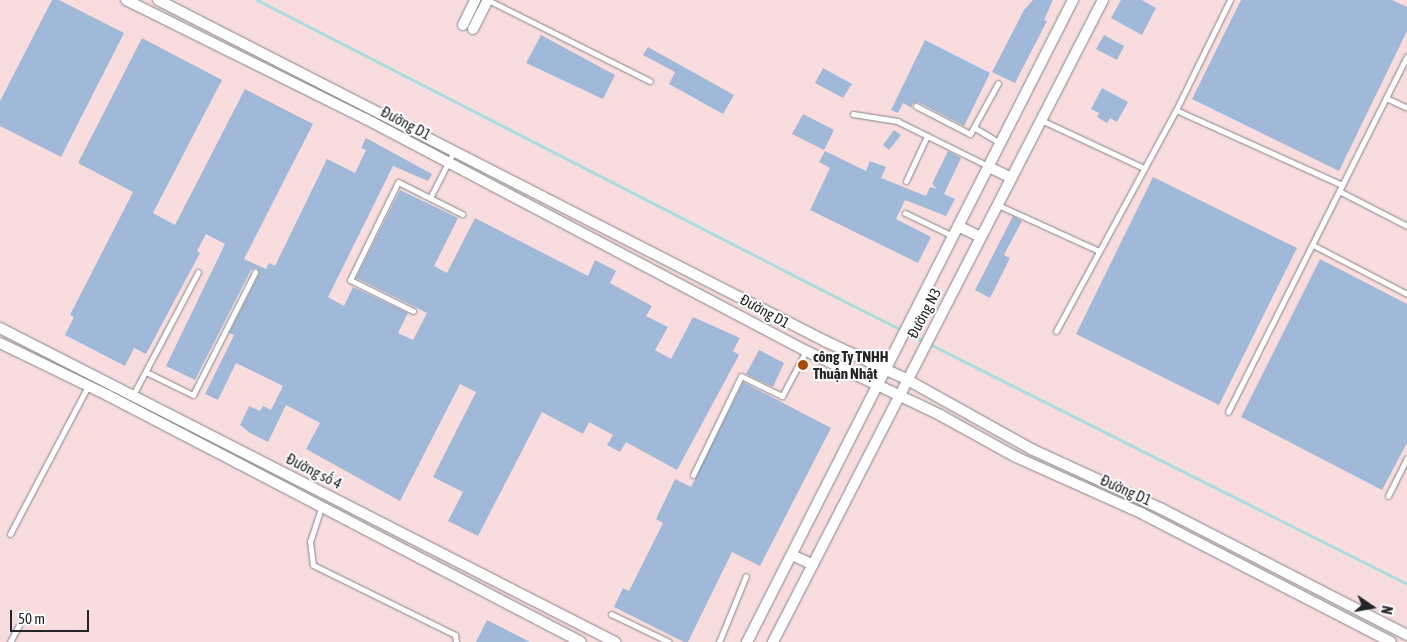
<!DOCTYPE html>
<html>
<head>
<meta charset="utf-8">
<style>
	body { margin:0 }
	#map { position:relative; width:1407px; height:642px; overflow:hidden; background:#eceff3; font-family:"Asap Condensed",sans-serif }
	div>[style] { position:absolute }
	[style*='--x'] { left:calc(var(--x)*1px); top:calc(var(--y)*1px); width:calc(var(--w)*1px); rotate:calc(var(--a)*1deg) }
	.industrial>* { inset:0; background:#f9ddde }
	.stream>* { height:3px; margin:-1.5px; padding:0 1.5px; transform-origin:1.5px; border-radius:1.5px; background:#aadddf }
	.building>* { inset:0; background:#a1b9d8 }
	.roads { filter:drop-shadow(0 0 1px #828488) drop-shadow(0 0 1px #828488) }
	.lane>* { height:5px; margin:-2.5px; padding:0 2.5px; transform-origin:2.5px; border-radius:2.5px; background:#fff }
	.street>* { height:10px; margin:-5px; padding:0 5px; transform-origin:5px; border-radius:5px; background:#fff }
	.dots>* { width:14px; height:14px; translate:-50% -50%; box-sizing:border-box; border:2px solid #fff; border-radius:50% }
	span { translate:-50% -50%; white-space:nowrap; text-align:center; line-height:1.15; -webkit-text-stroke:4px #fff; paint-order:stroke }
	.street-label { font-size:15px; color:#242527 }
	.poi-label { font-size:15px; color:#242527; font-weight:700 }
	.left { translate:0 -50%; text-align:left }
	.north { position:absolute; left:1347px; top:582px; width:50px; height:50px; -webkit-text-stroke:4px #fff; paint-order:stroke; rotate:102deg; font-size:14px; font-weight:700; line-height:20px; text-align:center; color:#242527 }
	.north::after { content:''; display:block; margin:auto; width:18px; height:22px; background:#242527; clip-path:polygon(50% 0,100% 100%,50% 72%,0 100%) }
	.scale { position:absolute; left:10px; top:610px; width:79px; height:22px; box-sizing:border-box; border:2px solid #242527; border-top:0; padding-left:6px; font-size:15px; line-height:18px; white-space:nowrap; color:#242527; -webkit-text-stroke:4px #fff; paint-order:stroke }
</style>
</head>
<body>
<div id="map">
	<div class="industrial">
		<div style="clip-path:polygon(0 0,1407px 0,1407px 642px,0 642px)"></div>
	</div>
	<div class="stream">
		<div style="--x:257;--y:0;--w:646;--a:27.16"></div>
		<div style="--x:832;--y:295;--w:644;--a:26.68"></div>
	</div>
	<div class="building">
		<div style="clip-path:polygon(52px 0,59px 0,124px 33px,61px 157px,0 126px,0 101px)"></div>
		<div style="clip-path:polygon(1033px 0,1053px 0,1044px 20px,1047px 21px,1015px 83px,992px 72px,1024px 10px)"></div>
		<div style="clip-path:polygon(1121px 0,1142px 0,1156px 8px,1142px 35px,1111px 18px)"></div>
		<div style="clip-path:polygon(1241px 0,1392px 0,1407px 7px,1407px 31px,1339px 171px,1192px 99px)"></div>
		<div style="clip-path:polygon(541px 35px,615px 75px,603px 99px,526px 63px)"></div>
		<div style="clip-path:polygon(1104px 35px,1124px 46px,1117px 60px,1096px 49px)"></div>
		<div style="clip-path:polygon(142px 38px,222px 80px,153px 213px,175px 225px,245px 89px,313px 124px,244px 259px,266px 269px,269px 263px,275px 266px,327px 159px,355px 173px,366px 150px,361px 148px,366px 138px,432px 174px,428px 181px,393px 166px,328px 297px,344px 306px,353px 287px,408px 313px,398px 333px,413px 340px,427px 313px,356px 278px,400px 190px,458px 218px,434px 266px,447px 273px,475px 218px,588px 276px,595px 260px,616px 271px,610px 283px,652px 306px,646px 316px,668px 327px,655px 350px,671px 359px,693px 317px,740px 338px,733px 351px,739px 355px,677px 470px,626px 442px,620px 452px,607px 445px,613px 435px,589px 422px,583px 434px,542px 412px,478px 536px,448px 521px,463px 492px,433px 477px,476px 392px,460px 384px,400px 501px,306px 449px,320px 423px,286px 405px,268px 442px,250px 433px,240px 425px,249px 406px,260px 411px,263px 406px,271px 410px,283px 386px,236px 363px,218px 400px,205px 394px,234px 335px,229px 333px,259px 274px,257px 268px,251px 270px,195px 380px,166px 366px,225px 244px,206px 234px,197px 251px,200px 253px,146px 354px,134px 348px,125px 366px,65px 335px,74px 317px,70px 315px,133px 192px,78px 163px)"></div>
		<div style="clip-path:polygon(925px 40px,990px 73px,964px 126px,918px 102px,912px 104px,912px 108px,903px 103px,898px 113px,891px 110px)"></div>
		<div style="clip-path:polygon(648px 47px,734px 95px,723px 114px,669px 84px,675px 72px,643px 55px)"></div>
		<div style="clip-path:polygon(823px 68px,852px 84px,843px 98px,815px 83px)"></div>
		<div style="clip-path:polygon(1102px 88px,1128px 102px,1117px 122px,1110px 118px,1107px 123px,1097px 117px,1099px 113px,1091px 109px)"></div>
		<div style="clip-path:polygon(803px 114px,834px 130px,824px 150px,792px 134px)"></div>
		<div style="clip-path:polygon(894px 130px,901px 135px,889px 150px,883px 145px)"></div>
		<div style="clip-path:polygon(825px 151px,866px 171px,870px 161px,886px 167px,881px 178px,926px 196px,930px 187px,937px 189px,932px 184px,948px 151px,961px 158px,944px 194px,955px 199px,946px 216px,905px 200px,896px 219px,931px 237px,918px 263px,810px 210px,830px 168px,819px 162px)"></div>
		<div style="clip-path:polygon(1153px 177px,1297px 248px,1219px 405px,1076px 334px)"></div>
		<div style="clip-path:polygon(1013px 216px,1022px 221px,1004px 255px,1010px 258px,990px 298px,975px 290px)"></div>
		<div style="clip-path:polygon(1320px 259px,1407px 304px,1407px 443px,1382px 490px,1241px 417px)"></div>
		<div style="clip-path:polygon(759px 350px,784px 363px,773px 387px,746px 374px)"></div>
		<div style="clip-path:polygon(743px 382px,831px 428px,760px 566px,732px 552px,688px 642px,684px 642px,614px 607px,623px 588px,629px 591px,663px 523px,656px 519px,675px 479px,691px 487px)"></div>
		<div style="clip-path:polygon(487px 620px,530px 642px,476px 642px)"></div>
	</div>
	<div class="roads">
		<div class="lane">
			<div style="--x:488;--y:0;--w:181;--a:26.6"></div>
			<div style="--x:1386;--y:98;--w:23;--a:25"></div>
			<div style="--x:916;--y:106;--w:61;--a:27.4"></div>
			<div style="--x:970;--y:134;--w:58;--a:-61.2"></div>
			<div style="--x:1176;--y:110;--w:182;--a:24.3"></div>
			<div style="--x:853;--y:114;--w:45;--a:9"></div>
			<div style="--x:897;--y:121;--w:102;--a:26.3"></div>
			<div style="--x:1041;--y:120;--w:114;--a:25"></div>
			<div style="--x:975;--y:128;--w:29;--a:31"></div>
			<div style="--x:906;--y:181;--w:50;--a:-65"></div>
			<div style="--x:1339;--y:191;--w:76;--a:27.2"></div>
			<div style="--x:430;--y:198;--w:53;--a:-62.9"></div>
			<div style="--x:998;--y:205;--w:111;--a:24.5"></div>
			<div style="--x:905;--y:213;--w:53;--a:25.6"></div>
			<div style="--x:1313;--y:245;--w:106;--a:27.5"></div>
			<div style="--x:413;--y:311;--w:70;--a:-153.8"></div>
			<div style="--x:350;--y:280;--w:109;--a:-63.9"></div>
			<div style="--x:398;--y:182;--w:72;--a:26.6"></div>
			<div style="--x:1056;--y:331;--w:251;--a:-61.5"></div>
			<div style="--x:1176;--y:110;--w:123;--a:-63.9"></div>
			<div style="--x:146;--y:372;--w:52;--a:26.1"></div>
			<div style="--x:193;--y:395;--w:138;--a:-63.2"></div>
			<div style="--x:133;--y:395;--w:139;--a:-62.1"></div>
			<div style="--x:1228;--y:412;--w:398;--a:-63.3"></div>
			<div style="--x:693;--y:475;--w:110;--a:-64.1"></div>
			<div style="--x:741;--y:376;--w:46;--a:26"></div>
			<div style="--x:782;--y:396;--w:51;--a:-61.9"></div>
			<div style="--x:1388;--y:496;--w:42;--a:-63.4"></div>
			<div style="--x:321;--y:508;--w:35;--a:108"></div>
			<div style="--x:310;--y:541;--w:24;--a:83"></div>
			<div style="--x:313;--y:565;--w:158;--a:26.2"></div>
			<div style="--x:455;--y:635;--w:7;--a:82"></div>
			<div style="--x:10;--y:534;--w:167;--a:-62.2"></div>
			<div style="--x:611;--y:614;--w:64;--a:25.8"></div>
			<div style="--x:10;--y:642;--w:26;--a:-62"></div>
			<div style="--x:719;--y:642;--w:71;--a:-67.8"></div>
		</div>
		<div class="street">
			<div style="--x:126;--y:0;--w:268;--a:26.4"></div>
			<div style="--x:366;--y:119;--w:497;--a:27.8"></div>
			<div style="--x:806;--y:351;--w:148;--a:25.5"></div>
			<div style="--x:940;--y:415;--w:87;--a:28.9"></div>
			<div style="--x:1016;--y:457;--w:137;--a:24.1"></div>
			<div style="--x:1141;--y:513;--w:281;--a:27.3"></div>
			<div style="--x:158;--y:0;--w:749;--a:27.08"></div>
			<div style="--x:825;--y:341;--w:89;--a:25.1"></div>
			<div style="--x:906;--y:379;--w:143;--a:29.2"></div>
			<div style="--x:1031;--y:449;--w:142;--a:24.6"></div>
			<div style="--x:1160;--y:508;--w:278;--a:27.2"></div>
			<div style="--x:463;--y:25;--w:28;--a:-64"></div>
			<div style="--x:473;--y:29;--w:33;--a:-63"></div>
			<div style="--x:989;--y:167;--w:25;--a:26"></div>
			<div style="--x:958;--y:226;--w:25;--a:26"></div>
			<div style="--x:0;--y:328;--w:691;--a:27.05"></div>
			<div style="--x:0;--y:343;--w:119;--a:25.9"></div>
			<div style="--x:107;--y:395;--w:534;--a:27.52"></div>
			<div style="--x:792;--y:555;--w:23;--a:25"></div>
			<div style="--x:747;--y:642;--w:720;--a:-63.08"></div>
			<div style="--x:773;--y:642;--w:722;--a:-62.8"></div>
		</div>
	</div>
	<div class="dots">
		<div style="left:803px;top:365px;background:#a94704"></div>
	</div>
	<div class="street-label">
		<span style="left:406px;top:123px;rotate:28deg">Đường D1</span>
		<span style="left:765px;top:311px;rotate:29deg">Đường D1</span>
		<span style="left:924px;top:313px;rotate:-62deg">Đường N3</span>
		<span style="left:314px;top:471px;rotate:27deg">Đường số 4</span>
		<span style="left:1126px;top:490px;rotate:24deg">Đường D1</span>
	</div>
	<div class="poi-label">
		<span class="left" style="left:813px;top:365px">công Ty TNHH<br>Thuận Nhật</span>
	</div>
	<div class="north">N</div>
	<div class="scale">50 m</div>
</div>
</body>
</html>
